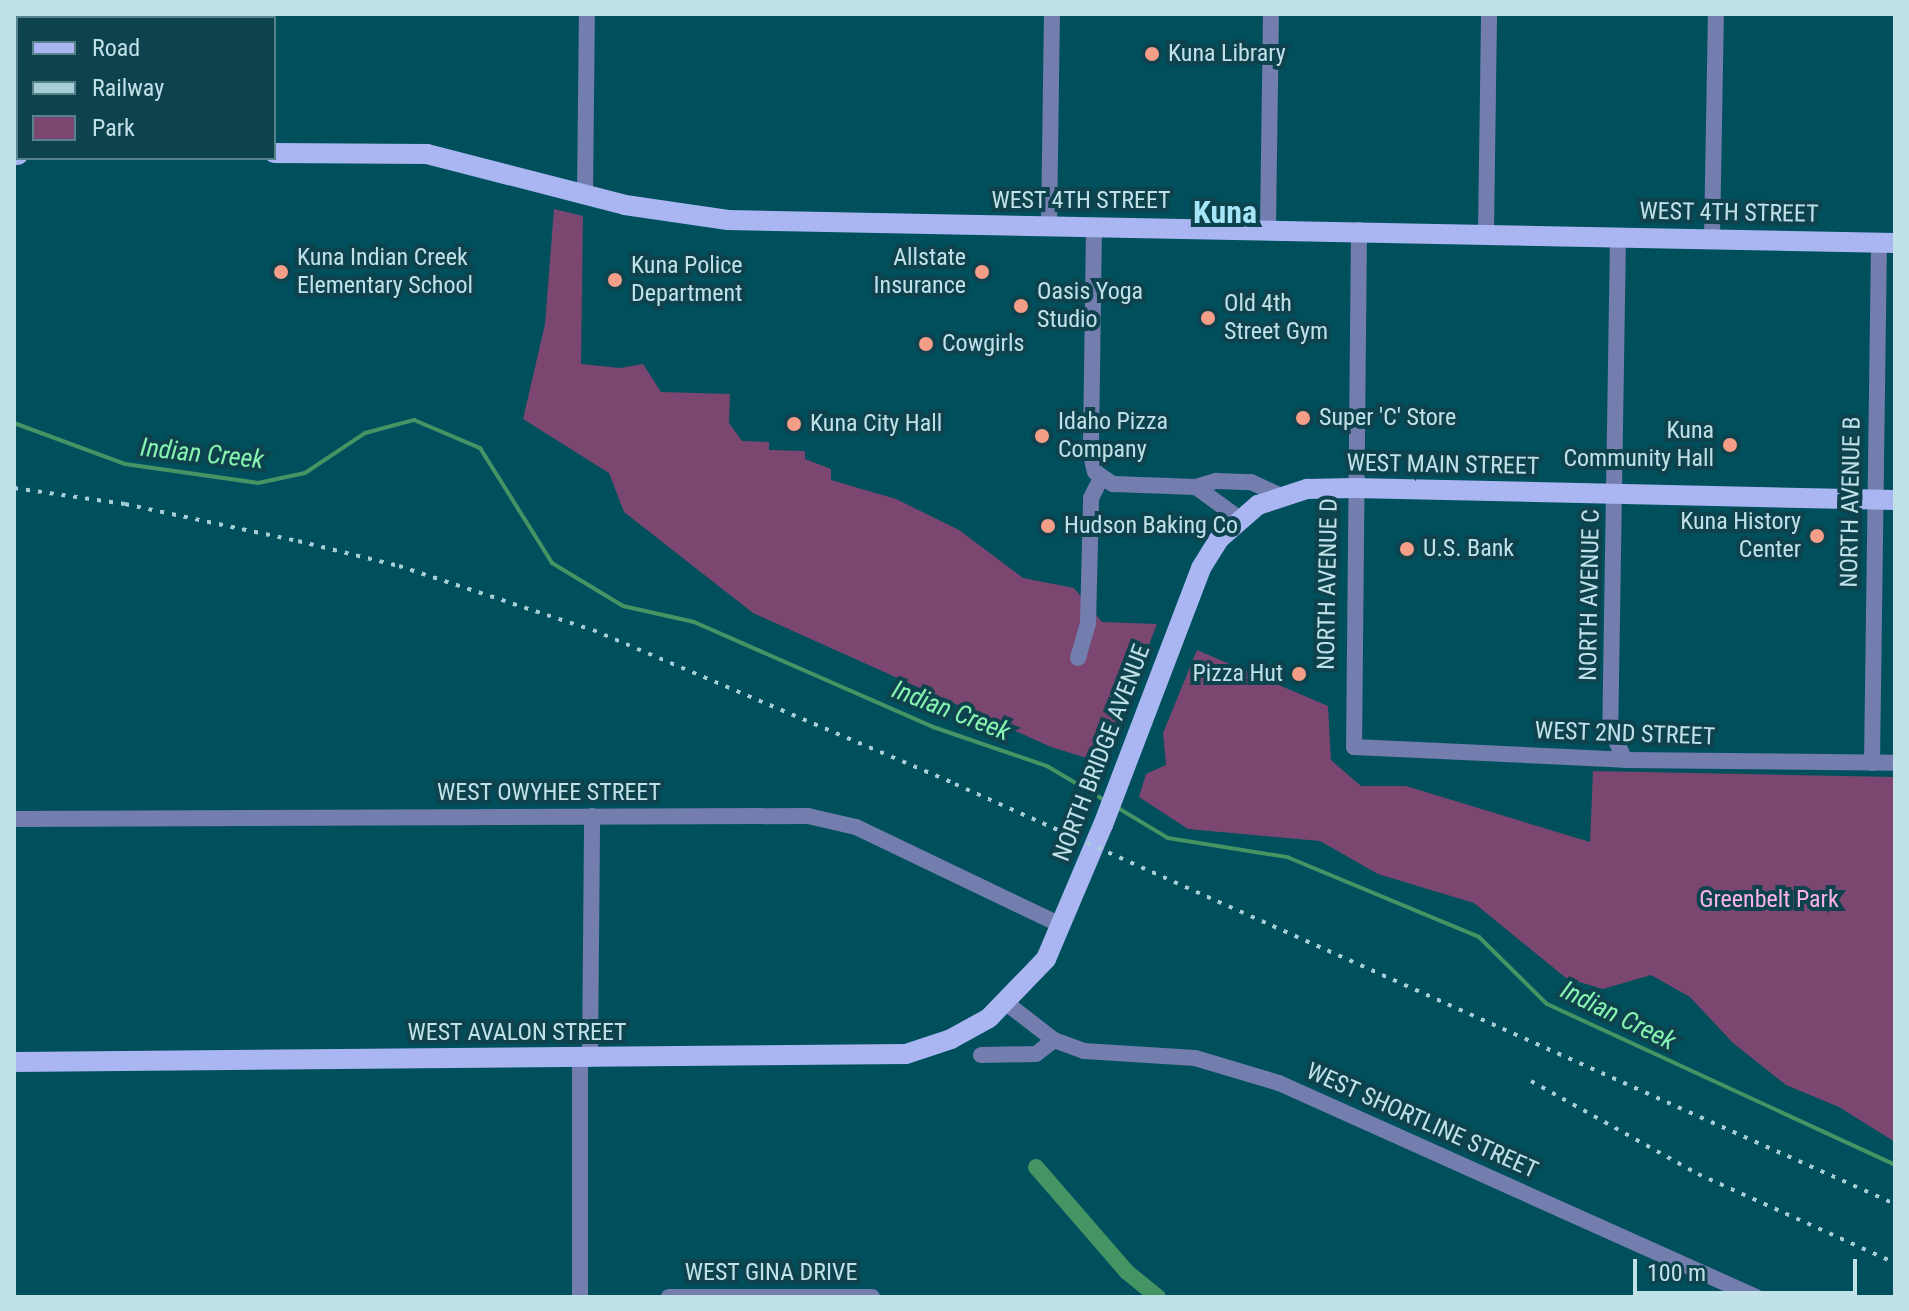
<!DOCTYPE html>
<html>
<head>
<meta charset="utf-8">
<style>
	body { margin:0 }
	#map { position:relative; width:1909px; height:1311px; overflow:hidden; background:#004f5d; font-family:"Roboto Condensed",sans-serif }
	div>[style] { position:absolute }
	[style*='--x'] { left:calc(var(--x)*1px); top:calc(var(--y)*1px); width:calc(var(--w)*1px); rotate:calc(var(--a)*1deg) }
	.green>* { inset:0; background:#7b4771 }
	.stream>* { height:4px; margin:-2px; padding:0 2px; transform-origin:2px; border-radius:2px; background:#459464 }
	.canal>* { height:16px; margin:-8px; padding:0 8px; transform-origin:8px; border-radius:8px; background:#459464 }
	.minor>* { height:16px; margin:-8px; padding:0 8px; transform-origin:8px; border-radius:8px; background:#737dae }
	.major>* { height:20px; margin:-10px; padding:0 10px; transform-origin:10px; border-radius:10px; background:#a9b6f1 }
	.rail>* { height:4px; margin-top:-2px; transform-origin:0; background:repeating-linear-gradient(90deg,#a7cdd6 0 4px,transparent 0 12px) }
	.dots>* { width:22px; height:22px; translate:-50% -50%; box-sizing:border-box; border:4px solid #0e434e; border-radius:50% }
	span { translate:-50% -50%; white-space:nowrap; text-align:center; line-height:1.15; -webkit-text-stroke:8px #0e434e; paint-order:stroke }
	.poi-label { font-size:24px; color:#c1e1e9 }
	.left { translate:0 -50%; text-align:left }
	.right { translate:-100% -50%; text-align:right }
	.street-label { font-size:24px; color:#c1e1e9 }
	.park-label { font-size:24px; color:#fbb3ea }
	.water-label { font-size:26px; color:#88f3b0; font-style:italic }
	.district-label { font-size:32px; color:#a4e6f7; font-weight:700 }
	.frame { position:absolute; inset:0; border:16px solid #c1e1e9; pointer-events:none }
	.legend { position:absolute; left:16px; top:16px; width:260px; height:144px; box-sizing:border-box; background:#0e434e; border:2px solid #56828c; margin:0; padding:10px 14px; list-style:none; font-size:24px; color:#c1e1e9 }
	.legend li { display:flex; align-items:center; gap:16px; height:40px }
	.legend b { width:40px; border:2px solid #56828c }
	.scale { position:absolute; left:1633px; top:1259px; width:224px; height:36px; box-sizing:border-box; border:4px solid #c1e1e9; border-top:0; padding-left:10px; font-size:24px; line-height:28px; white-space:nowrap; color:#c1e1e9; -webkit-text-stroke:6px #0e434e; paint-order:stroke }
</style>
</head>
<body>
<div id="map">
	<div class="green">
		<div style="clip-path:polygon(554px 209px,583px 216px,581px 364px,620px 368px,643px 364px,661px 392px,730px 394px,729px 423px,742px 441px,769px 442px,769px 450px,805px 451px,805px 459px,831px 469px,831px 480px,896px 499px,959px 530px,1023px 578px,1074px 588px,1102px 622px,1157px 624px,1103px 763px,1051px 747px,753px 613px,624px 512px,609px 473px,523px 419px,545px 324px)"></div>
		<div style="clip-path:polygon(1197px 650px,1328px 706px,1331px 760px,1361px 786px,1406px 786px,1590px 842px,1593px 771px,1895px 777px,1895px 1142px,1839px 1107px,1786px 1085px,1733px 1043px,1690px 997px,1651px 975px,1603px 989px,1566px 978px,1474px 903px,1378px 874px,1320px 841px,1188px 829px,1139px 797px,1146px 774px,1166px 765px,1163px 733px)"></div>
	</div>
	<div class="stream">
		<div style="--x:14;--y:423;--w:118;--a:20.3"></div>
		<div style="--x:125;--y:464;--w:134;--a:8.1"></div>
		<div style="--x:258;--y:483;--w:48;--a:-12"></div>
		<div style="--x:305;--y:473;--w:72;--a:-33.7"></div>
		<div style="--x:365;--y:433;--w:51;--a:-14.9"></div>
		<div style="--x:414;--y:420;--w:72;--a:23"></div>
		<div style="--x:480;--y:448;--w:136;--a:57.9"></div>
		<div style="--x:552;--y:563;--w:83;--a:31.2"></div>
		<div style="--x:623;--y:606;--w:73;--a:12.7"></div>
		<div style="--x:694;--y:622;--w:261;--a:23.7"></div>
		<div style="--x:933;--y:727;--w:120;--a:18.9"></div>
		<div style="--x:1047;--y:766;--w:66;--a:30.8"></div>
		<div style="--x:1118;--y:808;--w:58;--a:31"></div>
		<div style="--x:1168;--y:838;--w:121;--a:9.1"></div>
		<div style="--x:1287;--y:857;--w:208;--a:22.6"></div>
		<div style="--x:1479;--y:937;--w:95;--a:44.6"></div>
		<div style="--x:1547;--y:1004;--w:383;--a:24.8"></div>
	</div>
	<div class="canal">
		<div style="--x:1036;--y:1167;--w:139;--a:49.1"></div>
		<div style="--x:1127;--y:1272;--w:40;--a:39"></div>
	</div>
	<div class="minor">
		<div style="--x:14;--y:32;--w:18;--a:-81"></div>
		<div style="--x:585;--y:194;--w:180;--a:-89.4"></div>
		<div style="--x:1049;--y:226;--w:212;--a:-89.2"></div>
		<div style="--x:1094;--y:227;--w:228;--a:90.8"></div>
		<div style="--x:1091;--y:455;--w:17;--a:77"></div>
		<div style="--x:1095;--y:472;--w:22;--a:34"></div>
		<div style="--x:1113;--y:484;--w:83;--a:2.1"></div>
		<div style="--x:1268;--y:227;--w:213;--a:-89.2"></div>
		<div style="--x:1359;--y:230;--w:517;--a:90.55"></div>
		<div style="--x:1354;--y:747;--w:271;--a:2.7"></div>
		<div style="--x:1625;--y:760;--w:270;--a:0.6"></div>
		<div style="--x:1486;--y:232;--w:218;--a:-89.2"></div>
		<div style="--x:1618;--y:236;--w:492;--a:90.9"></div>
		<div style="--x:1610;--y:728;--w:35;--a:65"></div>
		<div style="--x:1712;--y:238;--w:224;--a:-89"></div>
		<div style="--x:1240;--y:519;--w:54;--a:-144"></div>
		<div style="--x:1196;--y:487;--w:21;--a:-17"></div>
		<div style="--x:1216;--y:481;--w:35;--a:2"></div>
		<div style="--x:1251;--y:482;--w:31;--a:25"></div>
		<div style="--x:1078;--y:658;--w:35;--a:-74"></div>
		<div style="--x:1088;--y:624;--w:126;--a:-88.6"></div>
		<div style="--x:1091;--y:498;--w:22;--a:-63"></div>
		<div style="--x:1872;--y:763;--w:520;--a:-89.23"></div>
		<div style="--x:14;--y:819;--w:794;--a:-0.22"></div>
		<div style="--x:808;--y:816;--w:49;--a:12.9"></div>
		<div style="--x:856;--y:827;--w:227;--a:25.6"></div>
		<div style="--x:1006;--y:1003;--w:61;--a:37.6"></div>
		<div style="--x:1054;--y:1040;--w:32;--a:20"></div>
		<div style="--x:1084;--y:1051;--w:111;--a:3.6"></div>
		<div style="--x:1195;--y:1058;--w:88;--a:16.6"></div>
		<div style="--x:1279;--y:1083;--w:523;--a:24.16"></div>
		<div style="--x:981;--y:1055;--w:55;--a:-1"></div>
		<div style="--x:1036;--y:1054;--w:23;--a:-38"></div>
		<div style="--x:590;--y:1059;--w:243;--a:-89.5"></div>
		<div style="--x:580;--y:1297;--w:238;--a:-90"></div>
		<div style="--x:669;--y:1297;--w:203;--a:0"></div>
	</div>
	<div class="major">
		<div style="--x:274;--y:153;--w:153;--a:0.4"></div>
		<div style="--x:427;--y:154;--w:204;--a:14.4"></div>
		<div style="--x:625;--y:205;--w:104;--a:8.3"></div>
		<div style="--x:728;--y:220;--w:1167;--a:1.13"></div>
		<div style="--x:14;--y:155;--w:4;--a:0"></div>
		<div style="--x:14;--y:1062;--w:892;--a:-0.51"></div>
		<div style="--x:906;--y:1054;--w:47;--a:-18.4"></div>
		<div style="--x:951;--y:1039;--w:43;--a:-28.9"></div>
		<div style="--x:989;--y:1018;--w:82;--a:-46"></div>
		<div style="--x:1046;--y:959;--w:146;--a:-67"></div>
		<div style="--x:1103;--y:825;--w:275;--a:-69.1"></div>
		<div style="--x:1201;--y:568;--w:34;--a:-58"></div>
		<div style="--x:1219;--y:539;--w:52;--a:-41.1"></div>
		<div style="--x:1258;--y:505;--w:52;--a:-18.1"></div>
		<div style="--x:1307;--y:489;--w:46;--a:-1.2"></div>
		<div style="--x:1353;--y:488;--w:542;--a:1.27"></div>
	</div>
	<div class="rail">
		<div style="--x:14;--y:488;--w:112;--a:8.2"></div>
		<div style="--x:125;--y:504;--w:177;--a:12.1"></div>
		<div style="--x:298;--y:541;--w:104;--a:13.9"></div>
		<div style="--x:399;--y:566;--w:204;--a:18.3"></div>
		<div style="--x:593;--y:630;--w:393;--a:23"></div>
		<div style="--x:955;--y:784;--w:1030;--a:24.08"></div>
		<div style="--x:1531;--y:1081;--w:191;--a:29.1"></div>
		<div style="--x:1698;--y:1174;--w:216;--a:24.3"></div>
	</div>
	<div class="dots">
		<div style="left:1152px;top:54px;background:#f49e88"></div>
		<div style="left:281px;top:272px;background:#f49e88"></div>
		<div style="left:982px;top:272px;background:#f49e88"></div>
		<div style="left:615px;top:280px;background:#f49e88"></div>
		<div style="left:1021px;top:306px;background:#f49e88"></div>
		<div style="left:1208px;top:318px;background:#f49e88"></div>
		<div style="left:926px;top:344px;background:#f49e88"></div>
		<div style="left:1303px;top:418px;background:#f49e88"></div>
		<div style="left:794px;top:424px;background:#f49e88"></div>
		<div style="left:1042px;top:436px;background:#f49e88"></div>
		<div style="left:1730px;top:445px;background:#f49e88"></div>
		<div style="left:1048px;top:526px;background:#f49e88"></div>
		<div style="left:1817px;top:536px;background:#f49e88"></div>
		<div style="left:1407px;top:549px;background:#f49e88"></div>
		<div style="left:1299px;top:674px;background:#f49e88"></div>
	</div>
	<div class="poi-label">
		<span class="left" style="left:1168px;top:54px">Kuna Library</span>
		<span class="left" style="left:297px;top:272px">Kuna Indian Creek<br>Elementary School</span>
		<span class="right" style="left:966px;top:272px">Allstate<br>Insurance</span>
		<span class="left" style="left:631px;top:280px">Kuna Police<br>Department</span>
		<span class="left" style="left:1037px;top:306px">Oasis Yoga<br>Studio</span>
		<span class="left" style="left:1224px;top:318px">Old 4th<br>Street Gym</span>
		<span class="left" style="left:942px;top:344px">Cowgirls</span>
		<span class="left" style="left:1319px;top:418px">Super 'C' Store</span>
		<span class="left" style="left:1058px;top:436px">Idaho Pizza<br>Company</span>
		<span class="left" style="left:810px;top:424px">Kuna City Hall</span>
		<span class="right" style="left:1714px;top:445px">Kuna<br>Community Hall</span>
		<span class="right" style="left:1801px;top:536px">Kuna History<br>Center</span>
		<span class="left" style="left:1064px;top:526px">Hudson Baking Co</span>
		<span class="left" style="left:1423px;top:549px">U.S. Bank</span>
		<span class="right" style="left:1283px;top:674px">Pizza Hut</span>
	</div>
	<div class="street-label">
		<span style="left:1081px;top:201px">WEST 4TH STREET</span>
		<span style="left:1729px;top:213px;rotate:1deg">WEST 4TH STREET</span>
		<span style="left:1443px;top:465px;rotate:1deg">WEST MAIN STREET</span>
		<span style="left:1851px;top:502px;rotate:-89deg">NORTH AVENUE B</span>
		<span style="left:1328px;top:584px;rotate:-89deg">NORTH AVENUE D</span>
		<span style="left:1590px;top:595px;rotate:-89deg">NORTH AVENUE C</span>
		<span style="left:1625px;top:734px;rotate:2deg">WEST 2ND STREET</span>
		<span style="left:1102px;top:753px;rotate:-69deg">NORTH BRIDGE AVENUE</span>
		<span style="left:549px;top:793px">WEST OWYHEE STREET</span>
		<span style="left:517px;top:1033px">WEST AVALON STREET</span>
		<span style="left:1422px;top:1121px;rotate:24deg">WEST SHORTLINE STREET</span>
		<span style="left:771px;top:1273px">WEST GINA DRIVE</span>
	</div>
	<div class="park-label">
		<span style="left:1769px;top:900px">Greenbelt Park</span>
	</div>
	<div class="water-label">
		<span style="left:202px;top:454px;rotate:6deg">Indian Creek</span>
		<span style="left:951px;top:711px;rotate:21deg">Indian Creek</span>
		<span style="left:1618px;top:1016px;rotate:26deg">Indian Creek</span>
	</div>
	<div class="district-label">
		<span style="left:1225px;top:212px">Kuna</span>
	</div>
	<div class="frame"></div>
	<ul class="legend">
	<li><b style="height:10px;background:#a9b6f1"></b>Road</li>
	<li><b style="height:10px;background:#a7cdd6"></b>Railway</li>
	<li><b style="height:22px;background:#7b4771"></b>Park</li>
	</ul>
	<div class="scale">100 m</div>
</div>
</body>
</html>
